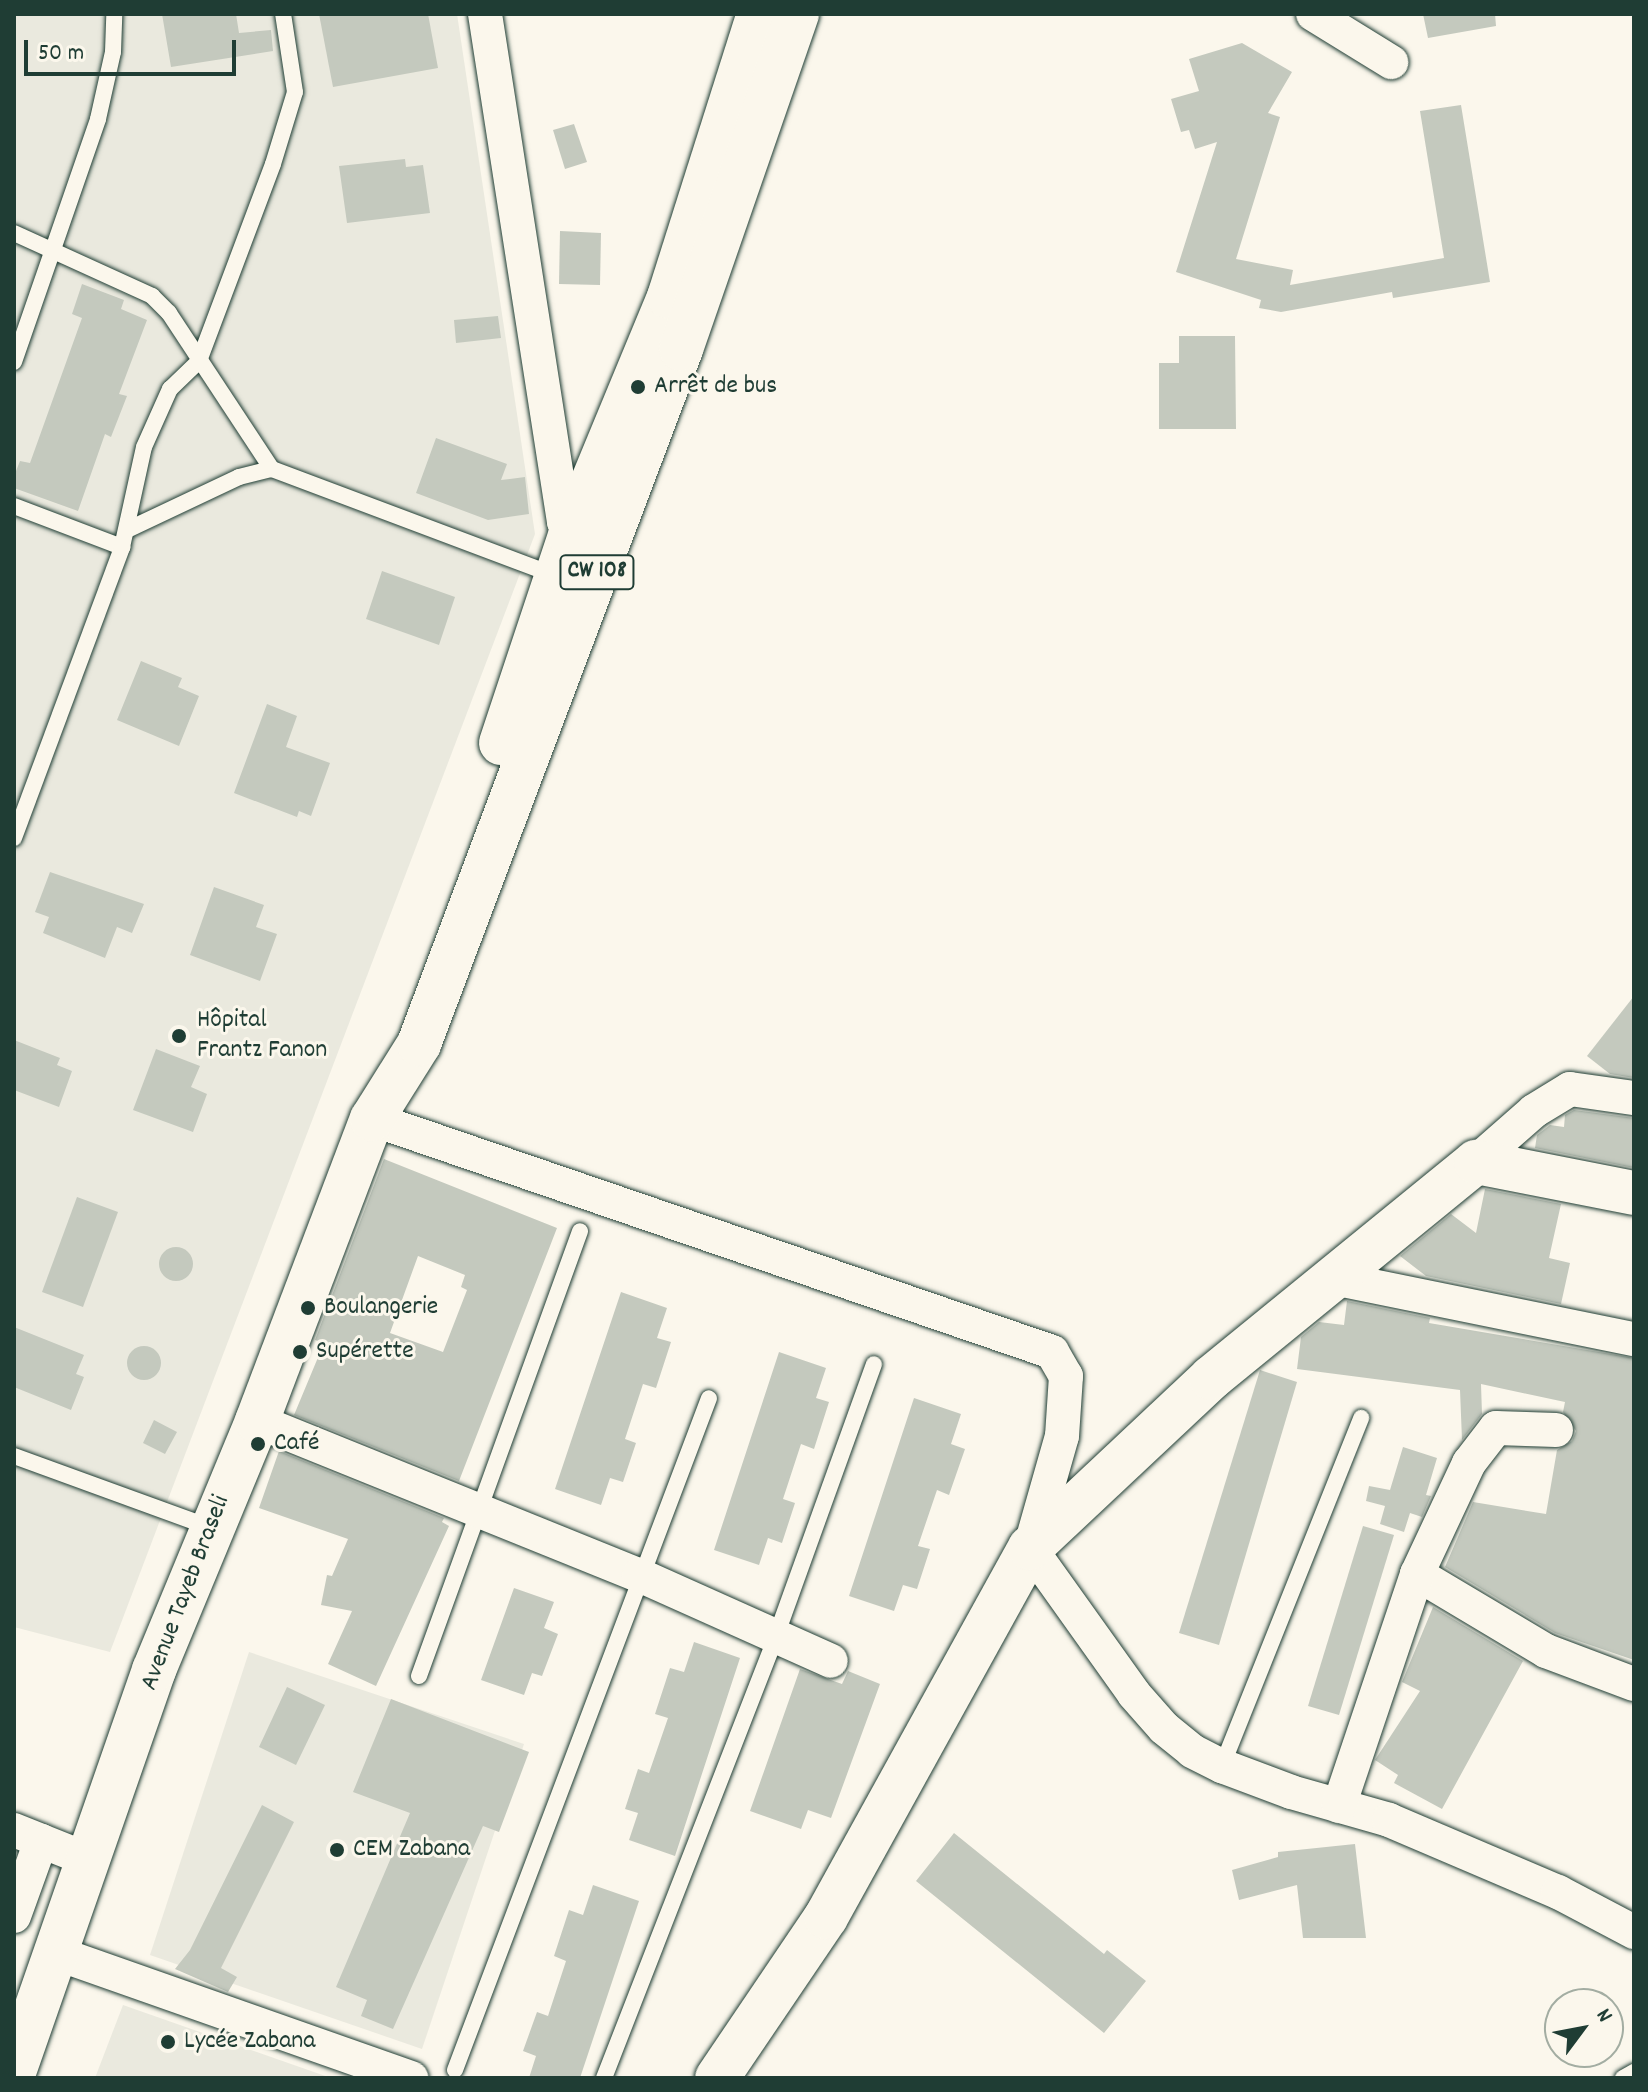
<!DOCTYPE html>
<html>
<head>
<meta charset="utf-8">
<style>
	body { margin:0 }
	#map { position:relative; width:1648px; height:2092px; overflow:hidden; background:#fbf7ec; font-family:Dekko,sans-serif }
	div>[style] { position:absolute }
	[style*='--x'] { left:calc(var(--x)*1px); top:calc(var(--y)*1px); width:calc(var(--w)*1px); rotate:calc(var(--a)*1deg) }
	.built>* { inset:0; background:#eae9de }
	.building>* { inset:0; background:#c4c9be }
	.round { border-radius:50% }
	.roads { filter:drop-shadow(0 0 2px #1f3d34) drop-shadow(0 0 2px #1f3d34) }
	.lane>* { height:16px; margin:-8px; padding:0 8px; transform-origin:8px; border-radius:8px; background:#fbf7ec }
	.street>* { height:34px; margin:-17px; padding:0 17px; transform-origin:17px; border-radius:17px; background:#fbf7ec }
	.secondary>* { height:44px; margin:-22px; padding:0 22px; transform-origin:22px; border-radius:22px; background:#fbf7ec }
	.highway>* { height:44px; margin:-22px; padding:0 22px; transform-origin:22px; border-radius:22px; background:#fbf7ec }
	.dots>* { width:22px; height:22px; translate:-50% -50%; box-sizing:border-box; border:4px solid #fbf7ec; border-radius:50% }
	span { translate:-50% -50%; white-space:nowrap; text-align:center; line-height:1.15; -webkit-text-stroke:6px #fbf7ec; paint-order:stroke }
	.shield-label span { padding:2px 6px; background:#fbf7ec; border:2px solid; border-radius:6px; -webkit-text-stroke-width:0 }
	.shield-label { font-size:24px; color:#1f3d34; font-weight:700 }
	.poi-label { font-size:26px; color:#1f3d34 }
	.left { translate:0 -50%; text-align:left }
	.street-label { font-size:26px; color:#1f3d34 }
	.frame { position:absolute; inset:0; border:16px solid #1f3d34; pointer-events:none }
	.north { position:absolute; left:1544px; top:1988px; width:80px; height:80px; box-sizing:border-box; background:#fbf7ec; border:2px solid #a3ada2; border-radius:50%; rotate:58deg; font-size:22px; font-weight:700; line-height:32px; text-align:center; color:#1f3d34 }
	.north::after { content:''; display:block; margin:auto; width:28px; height:36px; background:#1f3d34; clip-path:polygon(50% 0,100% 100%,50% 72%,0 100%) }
	.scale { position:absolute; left:24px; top:40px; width:212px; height:36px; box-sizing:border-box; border:4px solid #1f3d34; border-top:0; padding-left:10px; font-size:24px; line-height:28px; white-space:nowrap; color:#1f3d34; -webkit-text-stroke:6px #fbf7ec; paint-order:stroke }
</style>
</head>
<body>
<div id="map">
	<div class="built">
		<div style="clip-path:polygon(14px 14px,457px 14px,535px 534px,110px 1652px,14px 1627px)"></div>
		<div style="clip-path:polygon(249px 1652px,524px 1744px,422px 2049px,150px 1955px)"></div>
		<div style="clip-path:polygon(123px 2005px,331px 2078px,95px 2078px)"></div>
	</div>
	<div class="building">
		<div style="clip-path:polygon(162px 14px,236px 14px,239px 33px,271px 30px,273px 51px,171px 67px)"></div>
		<div style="clip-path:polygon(319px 14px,428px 14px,438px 68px,333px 87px)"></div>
		<div style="clip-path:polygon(1423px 14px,1495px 14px,1496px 26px,1428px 38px)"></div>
		<div style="clip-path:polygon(1242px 43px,1292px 72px,1268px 113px,1280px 117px,1236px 259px,1293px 270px,1290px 285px,1444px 258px,1420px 111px,1461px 105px,1490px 282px,1393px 298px,1392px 292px,1281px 312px,1259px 308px,1261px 300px,1176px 272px,1217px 142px,1195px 149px,1189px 130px,1181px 132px,1171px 99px,1199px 91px,1189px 59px)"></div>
		<div style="clip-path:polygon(574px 124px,587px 162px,565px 169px,553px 130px)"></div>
		<div style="clip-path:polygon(405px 159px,406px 167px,423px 165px,430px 213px,347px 223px,339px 166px)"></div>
		<div style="clip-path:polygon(560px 231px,601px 233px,600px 285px,559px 284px)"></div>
		<div style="clip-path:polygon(82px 284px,124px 300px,121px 309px,147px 320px,119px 394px,127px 396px,111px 437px,105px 434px,78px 511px,14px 488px,14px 476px,20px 461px,30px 463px,82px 318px,72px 314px)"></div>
		<div style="clip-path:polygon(498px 316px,501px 338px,456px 343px,454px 320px)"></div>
		<div style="clip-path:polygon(1179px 336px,1235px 336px,1236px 429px,1159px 429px,1159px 363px,1179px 363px)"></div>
		<div style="clip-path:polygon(436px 438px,507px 464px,501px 480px,525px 477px,529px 514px,488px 520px,416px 493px)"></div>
		<div style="clip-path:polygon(382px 571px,455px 597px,439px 645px,366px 619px)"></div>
		<div style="clip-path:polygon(141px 661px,182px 678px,178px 687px,199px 696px,179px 746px,117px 720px)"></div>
		<div style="clip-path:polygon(267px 704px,297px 716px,286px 747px,330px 763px,311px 816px,299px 811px,297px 817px,234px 793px)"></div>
		<div style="clip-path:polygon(50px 872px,144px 904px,132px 933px,117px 927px,105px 958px,43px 933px,49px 917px,35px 912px)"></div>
		<div style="clip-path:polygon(214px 887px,264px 905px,256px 927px,277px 934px,260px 981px,190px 955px)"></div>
		<div style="clip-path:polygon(1634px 996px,1634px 1078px,1610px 1074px,1587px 1056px)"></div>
		<div style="clip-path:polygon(14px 1040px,60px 1058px,57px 1065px,72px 1071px,59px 1107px,14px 1090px)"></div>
		<div style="clip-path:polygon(156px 1049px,200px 1066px,191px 1087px,207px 1094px,193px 1132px,133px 1110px)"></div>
		<div style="clip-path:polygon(1574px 1110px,1634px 1118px,1634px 1168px,1535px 1148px,1537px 1135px,1550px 1125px,1564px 1127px,1565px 1115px)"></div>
		<div style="clip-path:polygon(evenodd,384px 1159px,557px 1228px,459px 1481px,294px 1415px,324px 1343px,315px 1340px,384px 1159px,418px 1256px,465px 1275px,461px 1287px,467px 1290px,443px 1352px,390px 1333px,418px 1256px)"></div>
		<div style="clip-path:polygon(1485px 1189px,1561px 1204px,1549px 1258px,1570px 1263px,1561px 1304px,1426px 1276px,1400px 1256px,1451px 1214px,1476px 1233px)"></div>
		<div style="clip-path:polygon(77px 1197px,118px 1212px,83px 1307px,42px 1292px)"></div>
		<div class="round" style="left:159px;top:1247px;width:34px;height:34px"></div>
		<div style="clip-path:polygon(621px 1292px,667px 1308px,657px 1338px,671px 1342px,656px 1388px,643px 1384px,625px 1439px,636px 1443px,623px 1482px,610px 1478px,601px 1505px,555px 1489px)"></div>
		<div style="clip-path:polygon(1347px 1301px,1430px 1318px,1429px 1323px,1634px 1358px,1634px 1660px,1555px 1633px,1445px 1567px,1473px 1502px,1546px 1514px,1557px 1450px,1572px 1441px,1576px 1431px,1563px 1412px,1565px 1402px,1481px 1384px,1482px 1414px,1462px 1440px,1460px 1390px,1297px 1369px,1301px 1337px,1319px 1322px,1344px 1325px)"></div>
		<div style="clip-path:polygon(14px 1327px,84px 1355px,76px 1374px,84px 1377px,71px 1410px,14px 1387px)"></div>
		<div class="round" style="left:127px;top:1346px;width:34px;height:34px"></div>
		<div style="clip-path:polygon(779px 1352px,826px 1368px,816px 1398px,829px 1402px,814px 1449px,801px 1444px,783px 1499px,795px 1503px,782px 1543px,768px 1538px,759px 1565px,714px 1550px)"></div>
		<div style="clip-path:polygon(1260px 1370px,1297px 1382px,1219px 1645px,1179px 1633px)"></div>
		<div style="clip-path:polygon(914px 1398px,961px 1414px,951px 1444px,965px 1449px,949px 1495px,937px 1490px,918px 1546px,930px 1549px,917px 1589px,903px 1585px,894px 1611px,849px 1596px)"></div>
		<div style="clip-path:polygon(154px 1420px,177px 1432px,165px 1454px,143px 1443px)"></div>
		<div style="clip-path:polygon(1403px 1447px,1437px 1458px,1426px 1495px,1431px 1496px,1422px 1517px,1410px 1513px,1404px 1532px,1380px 1524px,1385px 1506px,1366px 1501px,1369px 1486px,1390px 1490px)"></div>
		<div style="clip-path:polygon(279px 1451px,444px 1518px,442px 1522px,449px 1526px,376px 1686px,328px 1664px,352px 1611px,321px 1605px,327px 1575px,332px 1576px,348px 1539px,259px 1508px)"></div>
		<div style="clip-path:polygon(1363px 1526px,1394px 1535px,1339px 1715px,1308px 1706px)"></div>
		<div style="clip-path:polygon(514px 1588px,554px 1602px,544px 1628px,558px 1634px,542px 1676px,532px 1673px,524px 1695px,481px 1680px)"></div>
		<div style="clip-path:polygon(1433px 1607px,1523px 1661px,1442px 1809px,1394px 1783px,1398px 1775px,1375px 1760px,1420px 1691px,1402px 1682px)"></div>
		<div style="clip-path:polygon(694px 1642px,740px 1658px,675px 1856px,629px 1840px,638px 1813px,625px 1809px,638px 1769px,649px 1773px,668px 1718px,655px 1714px,670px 1668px,684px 1672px)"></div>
		<div style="clip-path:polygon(800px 1669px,842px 1684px,848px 1671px,880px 1684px,831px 1818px,808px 1810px,801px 1829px,750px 1811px)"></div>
		<div style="clip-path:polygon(287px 1687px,325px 1705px,296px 1765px,259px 1747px)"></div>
		<div style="clip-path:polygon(391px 1699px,529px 1752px,499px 1832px,483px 1826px,393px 2029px,361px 2016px,367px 2000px,336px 1987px,410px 1813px,353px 1792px)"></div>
		<div style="clip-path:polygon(262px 1805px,294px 1822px,221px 1968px,237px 1977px,228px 1992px,175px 1969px,190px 1950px)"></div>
		<div style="clip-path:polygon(954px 1833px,1104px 1954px,1107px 1950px,1146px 1981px,1104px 2033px,916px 1881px)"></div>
		<div style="clip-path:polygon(1355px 1844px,1366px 1938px,1303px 1938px,1297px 1885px,1239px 1900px,1232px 1870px,1278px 1857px,1278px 1852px)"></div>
		<div style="clip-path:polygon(593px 1885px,639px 1901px,580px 2078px,529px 2078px,536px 2056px,523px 2051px,537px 2012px,548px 2016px,566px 1961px,554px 1956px,569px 1910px,583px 1915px)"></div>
	</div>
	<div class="roads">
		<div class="lane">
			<div style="--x:14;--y:233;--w:152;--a:24.5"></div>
			<div style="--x:152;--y:296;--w:24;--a:45"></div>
			<div style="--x:169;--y:313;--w:187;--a:56.6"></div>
			<div style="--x:14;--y:362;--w:257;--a:-70.9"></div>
			<div style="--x:98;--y:119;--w:69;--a:-77.4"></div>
			<div style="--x:113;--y:52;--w:38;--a:-88"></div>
			<div style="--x:14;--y:506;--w:116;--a:20.8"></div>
			<div style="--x:127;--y:530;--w:124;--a:-25.3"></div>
			<div style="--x:239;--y:477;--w:34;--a:-14"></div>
			<div style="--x:272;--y:469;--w:304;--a:20.6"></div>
			<div style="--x:14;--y:838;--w:310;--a:-69.6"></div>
			<div style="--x:122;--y:547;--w:102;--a:-77.6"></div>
			<div style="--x:144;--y:447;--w:64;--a:-65.9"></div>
			<div style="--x:170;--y:389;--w:40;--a:-44"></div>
			<div style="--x:199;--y:361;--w:210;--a:-69.4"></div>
			<div style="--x:273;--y:164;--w:75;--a:-73"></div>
			<div style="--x:295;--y:92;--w:79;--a:-98.7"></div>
			<div style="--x:14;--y:1456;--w:208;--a:20"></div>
			<div style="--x:419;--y:1676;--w:473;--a:-70.1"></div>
			<div style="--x:1222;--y:1766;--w:375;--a:-68.2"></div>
			<div style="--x:455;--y:2070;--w:718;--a:-69.29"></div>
			<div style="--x:604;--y:2078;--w:471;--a:-68.7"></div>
			<div style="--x:775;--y:1639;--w:292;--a:-70.2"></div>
			<div style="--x:1623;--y:2078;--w:13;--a:-29"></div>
		</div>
		<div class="street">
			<div style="--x:485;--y:14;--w:514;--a:81.16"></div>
			<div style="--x:564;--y:522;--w:25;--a:58"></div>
			<div style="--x:1313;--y:14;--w:92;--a:31.6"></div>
			<div style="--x:372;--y:1119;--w:719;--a:18.91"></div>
			<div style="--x:1052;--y:1352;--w:28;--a:60"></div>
			<div style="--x:1066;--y:1376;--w:60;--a:93.8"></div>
			<div style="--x:1062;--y:1436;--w:116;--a:105.9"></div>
			<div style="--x:1030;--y:1548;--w:179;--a:54.5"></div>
			<div style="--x:1134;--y:1694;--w:45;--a:48.6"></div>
			<div style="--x:1164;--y:1728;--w:36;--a:39"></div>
			<div style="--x:1192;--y:1751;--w:34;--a:27"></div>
			<div style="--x:1222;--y:1766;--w:74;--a:20.6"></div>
			<div style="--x:1291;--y:1792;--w:102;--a:15.9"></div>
			<div style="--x:1389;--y:1820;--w:184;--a:23.1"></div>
			<div style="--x:1558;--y:1892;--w:86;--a:27.8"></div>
			<div style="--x:1476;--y:1162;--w:77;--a:-41.3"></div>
			<div style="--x:1534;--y:1111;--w:42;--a:-31.4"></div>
			<div style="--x:1570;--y:1089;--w:65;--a:8"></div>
			<div style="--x:1333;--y:1278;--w:307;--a:11.5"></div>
			<div style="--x:257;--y:1421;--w:412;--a:22"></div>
			<div style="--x:639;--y:1575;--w:210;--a:24.1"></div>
			<div style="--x:1417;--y:1574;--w:150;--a:30.8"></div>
			<div style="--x:1546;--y:1651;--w:94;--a:20.6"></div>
			<div style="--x:1339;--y:1806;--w:245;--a:-71.4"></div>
			<div style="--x:1417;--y:1574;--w:123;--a:-64.9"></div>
			<div style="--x:1469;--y:1463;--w:44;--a:-52.4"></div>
			<div style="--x:1496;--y:1428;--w:60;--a:1.9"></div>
			<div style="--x:14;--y:1830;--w:78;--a:21.9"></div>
			<div style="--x:14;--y:1916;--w:80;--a:-70.2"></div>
			<div style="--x:53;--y:1952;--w:380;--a:19.4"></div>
		</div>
		<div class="secondary">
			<div style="--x:14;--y:2072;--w:426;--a:-70.8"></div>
			<div style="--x:154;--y:1670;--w:269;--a:-67.5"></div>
			<div style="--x:257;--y:1421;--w:323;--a:-69.2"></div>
			<div style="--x:717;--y:2078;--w:194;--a:-55.9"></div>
			<div style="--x:826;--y:1917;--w:422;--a:-61.1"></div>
			<div style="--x:1030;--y:1548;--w:248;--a:-43.2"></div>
			<div style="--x:1211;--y:1378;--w:342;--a:-39.2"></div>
			<div style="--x:1476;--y:1162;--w:161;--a:11.1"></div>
		</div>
		<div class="highway">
			<div style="--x:501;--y:743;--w:218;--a:-71.6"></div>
			<div style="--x:570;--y:536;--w:259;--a:-67.5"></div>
			<div style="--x:669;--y:297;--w:297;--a:-72.4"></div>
			<div style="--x:372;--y:1119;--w:89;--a:-57.9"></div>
			<div style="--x:419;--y:1044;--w:743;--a:-69.34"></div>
			<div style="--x:681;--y:349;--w:355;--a:-70.9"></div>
		</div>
	</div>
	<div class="dots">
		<div style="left:638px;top:387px;background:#1f3d34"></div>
		<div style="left:179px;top:1036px;background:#1f3d34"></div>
		<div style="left:308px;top:1308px;background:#1f3d34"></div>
		<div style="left:300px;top:1352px;background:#1f3d34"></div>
		<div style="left:258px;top:1444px;background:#1f3d34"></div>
		<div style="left:337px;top:1850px;background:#1f3d34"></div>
		<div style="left:168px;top:2042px;background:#1f3d34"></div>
	</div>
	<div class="shield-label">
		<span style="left:597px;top:572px">CW 108</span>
	</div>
	<div class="poi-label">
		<span class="left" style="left:654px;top:387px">Arrêt de bus</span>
		<span class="left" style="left:197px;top:1036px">Hôpital<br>Frantz Fanon</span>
		<span class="left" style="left:324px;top:1308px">Boulangerie</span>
		<span class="left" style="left:316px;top:1352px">Supérette</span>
		<span class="left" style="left:274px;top:1444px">Café</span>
		<span class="left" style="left:353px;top:1850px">CEM Zabana</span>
		<span class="left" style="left:184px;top:2042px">Lycée Zabana</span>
	</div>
	<div class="street-label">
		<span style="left:186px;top:1593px;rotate:-69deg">Avenue Tayeb Braseli</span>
	</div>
	<div class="frame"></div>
	<div class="north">N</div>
	<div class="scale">50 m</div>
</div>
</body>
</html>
